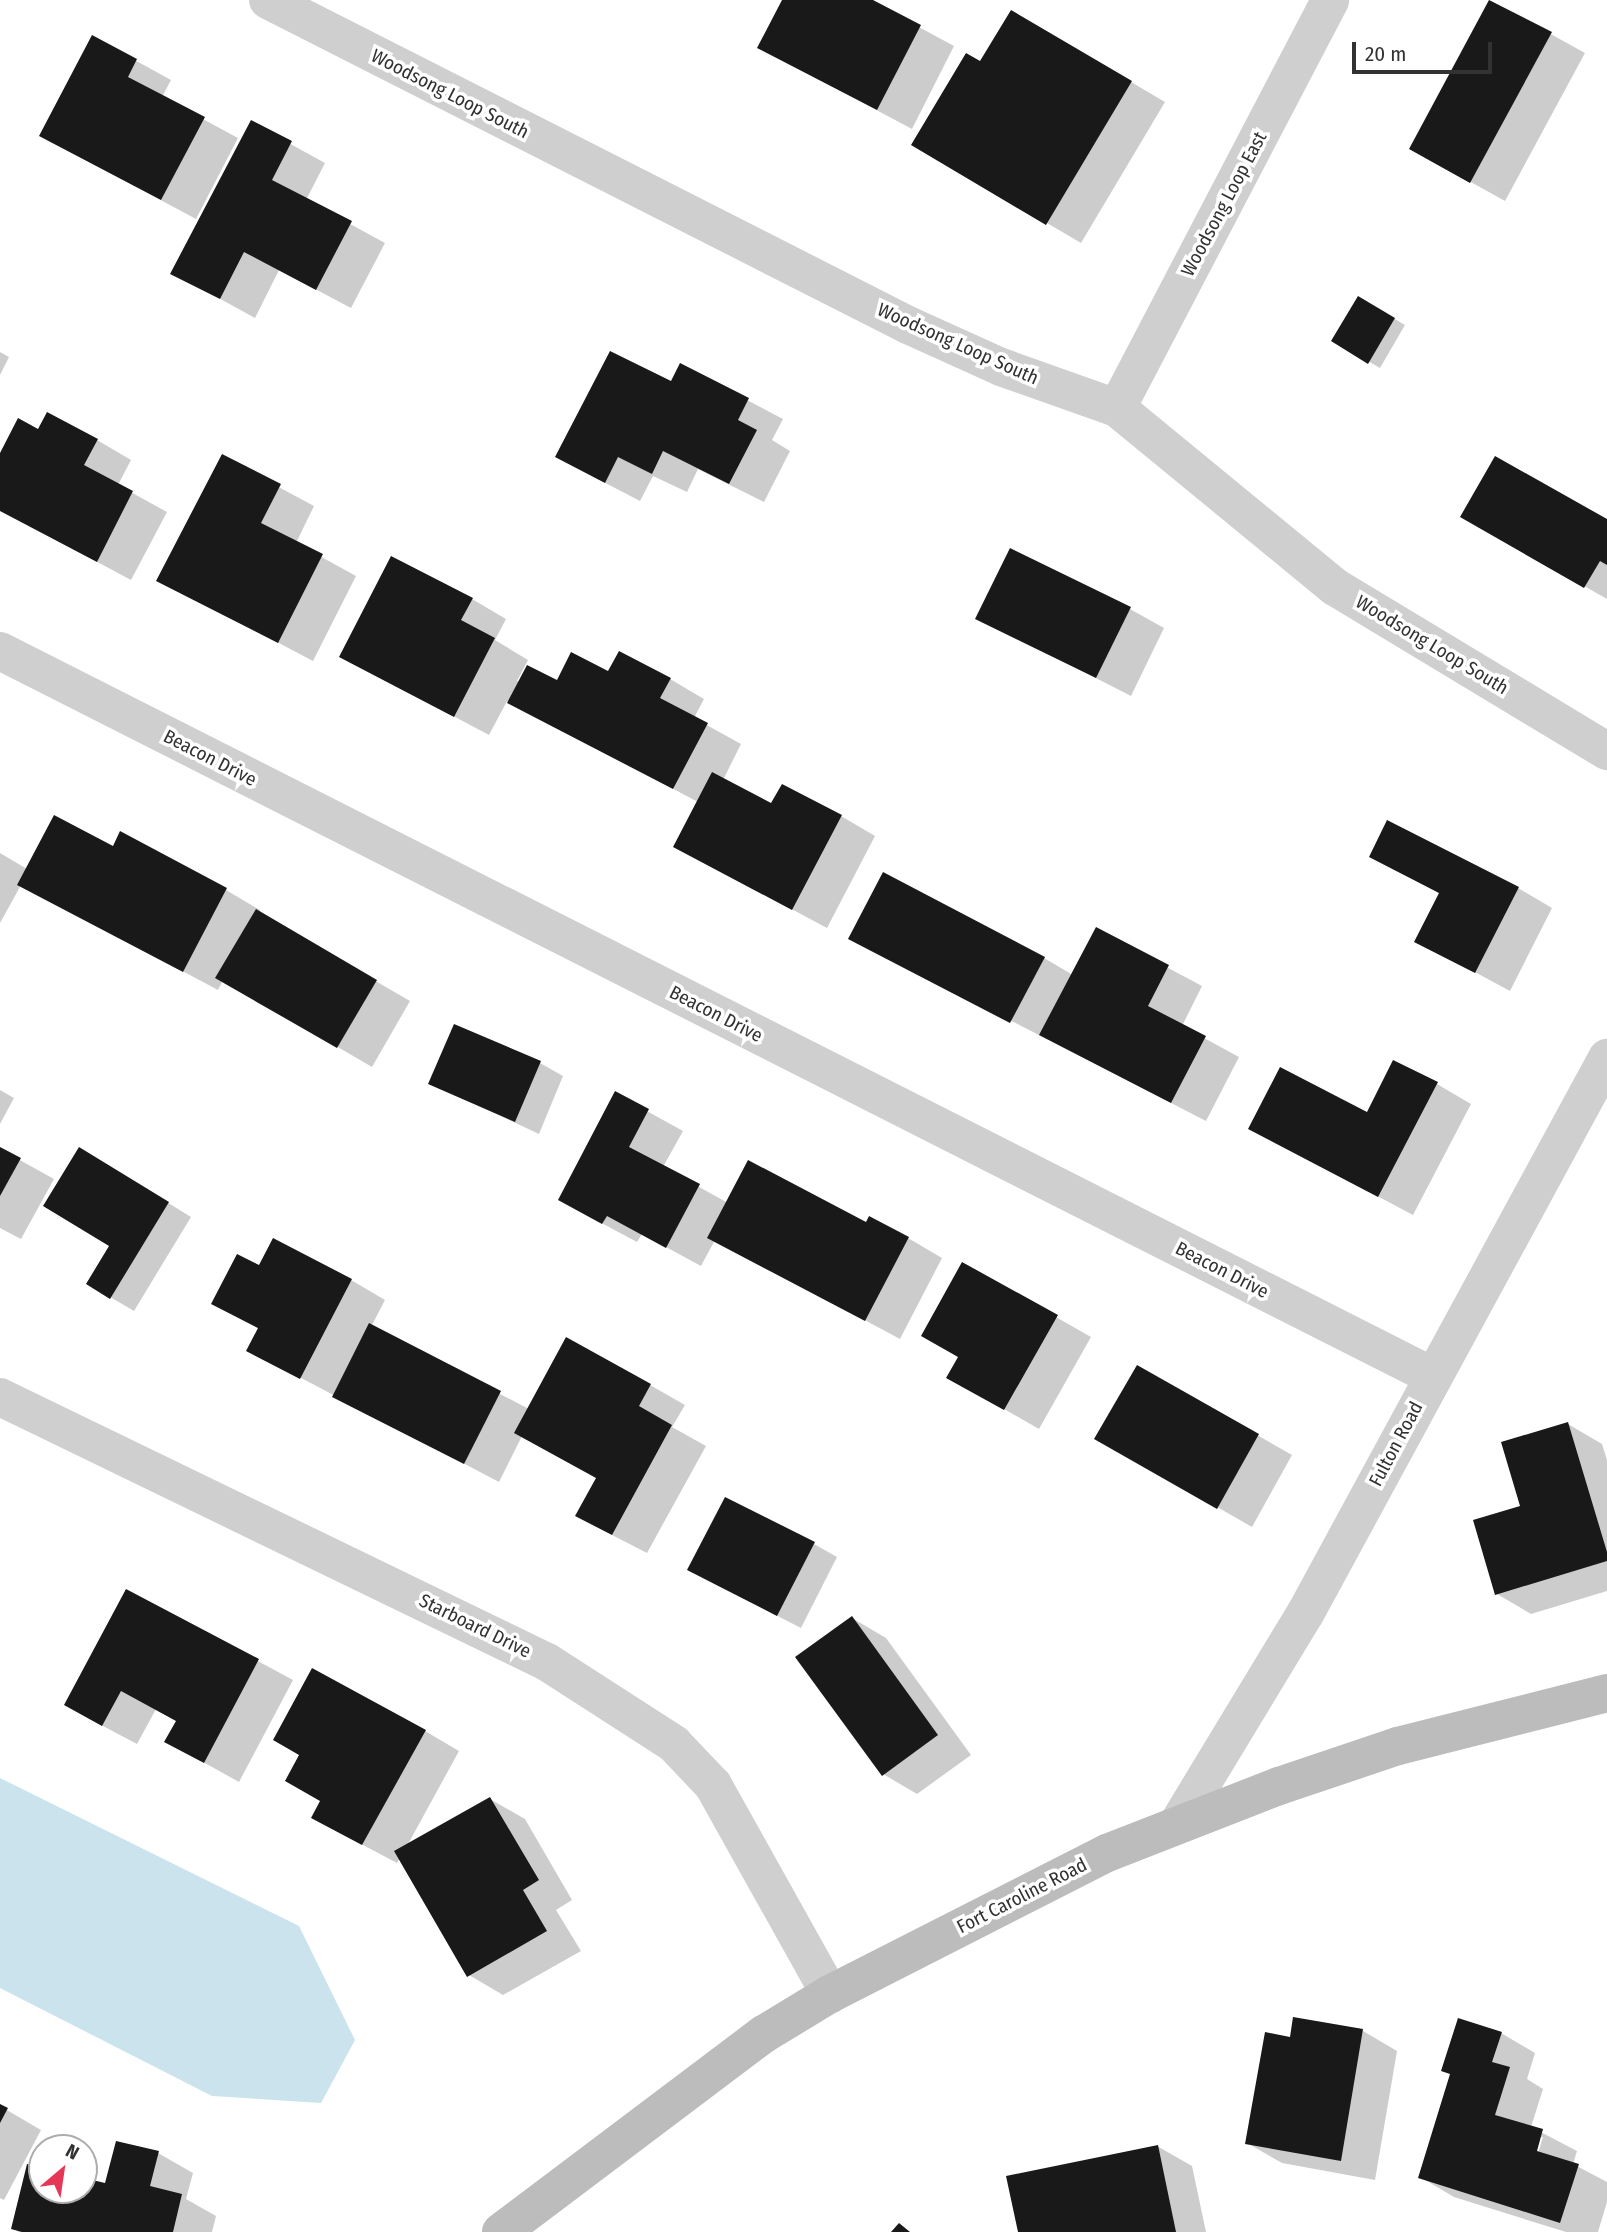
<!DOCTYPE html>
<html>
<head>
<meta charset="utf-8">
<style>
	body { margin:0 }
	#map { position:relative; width:1607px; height:2232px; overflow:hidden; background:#fff; font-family:"Fira Sans Condensed",sans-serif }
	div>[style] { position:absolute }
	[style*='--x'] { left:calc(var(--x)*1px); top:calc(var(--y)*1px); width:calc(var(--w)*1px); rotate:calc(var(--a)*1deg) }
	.water>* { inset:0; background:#cbe3ec }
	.shadow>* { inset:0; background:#0003 }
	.building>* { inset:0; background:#191919 }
	.street>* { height:38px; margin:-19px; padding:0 19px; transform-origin:19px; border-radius:19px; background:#cfcfcf }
	.secondary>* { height:38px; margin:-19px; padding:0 19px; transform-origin:19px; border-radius:19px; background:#bcbcbc }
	span { translate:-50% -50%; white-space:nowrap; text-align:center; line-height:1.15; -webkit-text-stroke:7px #fff; paint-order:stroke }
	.street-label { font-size:19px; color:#323232 }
	.north { position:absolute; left:28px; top:2134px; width:70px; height:70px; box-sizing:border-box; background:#fff; border:2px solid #adadad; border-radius:50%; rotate:29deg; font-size:19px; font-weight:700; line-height:28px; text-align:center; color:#323232 }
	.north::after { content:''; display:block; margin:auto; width:24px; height:32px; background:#e63758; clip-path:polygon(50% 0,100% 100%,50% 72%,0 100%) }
	.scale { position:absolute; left:1352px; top:42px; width:140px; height:32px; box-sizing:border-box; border:4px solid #323232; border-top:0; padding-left:9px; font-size:21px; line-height:24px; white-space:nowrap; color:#323232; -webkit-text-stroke:5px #fff; paint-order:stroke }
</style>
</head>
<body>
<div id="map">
	<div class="water">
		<div style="clip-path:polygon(0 1778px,299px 1926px,355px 2040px,321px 2103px,212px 2096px,0 1988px)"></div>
	</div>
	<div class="shadow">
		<div style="clip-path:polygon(784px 0,869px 0,954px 46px,912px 129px,760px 48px)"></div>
		<div style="clip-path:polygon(1491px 1px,1585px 53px,1505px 201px,1411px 149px)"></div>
		<div style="clip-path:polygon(1012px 12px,1165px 102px,1081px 243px,1047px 223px,981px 64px)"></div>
		<div style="clip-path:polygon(93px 37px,171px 80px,162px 97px,238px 138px,196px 219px,41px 136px)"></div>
		<div style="clip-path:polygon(252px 123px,325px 163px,306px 200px,385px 243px,351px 308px,279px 270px,255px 318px,173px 273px)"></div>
		<div style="clip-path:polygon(1359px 298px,1405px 325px,1380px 368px,1333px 341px)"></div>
		<div style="clip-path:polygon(0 352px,9px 357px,0 375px)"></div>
		<div style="clip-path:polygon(681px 365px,783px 419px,772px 440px,790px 451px,764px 502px,698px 469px,687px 492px,653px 476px,640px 501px,592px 476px,672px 384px)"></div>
		<div style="clip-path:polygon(39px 431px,97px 440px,131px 460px,118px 485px,167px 512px,131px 580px,0 510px,0 457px)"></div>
		<div style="clip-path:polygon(223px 457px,314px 506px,296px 543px,356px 576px,313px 661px,159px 580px)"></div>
		<div style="clip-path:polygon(1463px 517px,1607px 521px,1607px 599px)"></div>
		<div style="clip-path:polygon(472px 599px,506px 619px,495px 640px,528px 660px,517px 681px,557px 683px,609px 674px,670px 679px,704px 699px,694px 718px,741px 744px,723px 780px,772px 805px,841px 816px,875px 836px,827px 928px,675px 847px,698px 802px,507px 701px,489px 735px,342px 657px)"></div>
		<div style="clip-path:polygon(1130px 609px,1164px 628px,1131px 696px,978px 618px)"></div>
		<div style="clip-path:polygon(114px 848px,226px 890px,260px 910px,258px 913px,410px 1001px,372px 1067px,223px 980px,218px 990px,21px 885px,0 923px,0 853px,27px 869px)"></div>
		<div style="clip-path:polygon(1371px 856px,1518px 888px,1552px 908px,1510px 991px,1417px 941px,1441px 894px)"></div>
		<div style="clip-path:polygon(1097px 930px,1202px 986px,1182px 1026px,1239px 1057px,1206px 1121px,850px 938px,1044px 958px,1073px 975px)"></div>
		<div style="clip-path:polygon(540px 1063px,563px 1076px,539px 1134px,430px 1083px)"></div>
		<div style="clip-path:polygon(1437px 1084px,1471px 1104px,1413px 1215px,1251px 1129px,1368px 1114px)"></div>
		<div style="clip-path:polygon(0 1090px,14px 1098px,0 1124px)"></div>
		<div style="clip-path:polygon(616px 1094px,683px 1131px,663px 1167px,728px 1203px,866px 1225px,908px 1238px,942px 1258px,900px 1339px,715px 1240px,701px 1266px,642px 1234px,637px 1242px,594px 1219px)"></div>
		<div style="clip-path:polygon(0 1149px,54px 1179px,21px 1239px,0 1228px)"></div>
		<div style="clip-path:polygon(102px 1162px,191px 1217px,134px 1311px,88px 1284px,111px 1245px)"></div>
		<div style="clip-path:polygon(963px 1264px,1091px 1337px,1039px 1429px,983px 1397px,960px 1357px)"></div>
		<div style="clip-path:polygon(259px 1267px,351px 1280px,385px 1300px,371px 1327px,529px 1409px,650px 1385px,685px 1405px,672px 1427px,706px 1446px,647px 1553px,612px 1535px,598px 1478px,522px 1436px,499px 1482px,248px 1350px,259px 1329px,213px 1303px)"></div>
		<div style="clip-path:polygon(1138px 1367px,1292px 1455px,1252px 1527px,1097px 1438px)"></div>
		<div style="clip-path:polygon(1568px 1424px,1602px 1444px,1607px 1460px,1607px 1591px,1531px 1614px,1497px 1594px,1522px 1507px)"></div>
		<div style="clip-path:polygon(814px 1544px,837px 1557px,801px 1628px,713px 1583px)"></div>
		<div style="clip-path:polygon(127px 1591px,293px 1680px,239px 1782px,167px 1742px,178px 1721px,156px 1709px,137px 1744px,101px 1725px)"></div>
		<div style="clip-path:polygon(852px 1618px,886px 1638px,971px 1755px,917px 1794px,883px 1774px)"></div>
		<div style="clip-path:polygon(425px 1731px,459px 1751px,407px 1846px,490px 1799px,525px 1819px,572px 1900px,556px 1910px,581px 1951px,503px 1995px,469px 1975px,400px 1858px,397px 1863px,348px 1837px)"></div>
		<div style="clip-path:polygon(1295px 2019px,1363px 2031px,1397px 2051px,1375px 2180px,1282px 2163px,1247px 2143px,1291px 2039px)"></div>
		<div style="clip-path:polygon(evenodd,1501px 2033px,1535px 2053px,1527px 2079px,1543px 2089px,1531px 2127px,1577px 2151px,1573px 2164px,1607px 2182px,1607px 2202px,1598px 2232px,1566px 2232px,1454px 2197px,1420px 2177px,1501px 2033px,1539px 2137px,1543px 2137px,1536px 2160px,1532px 2159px,1539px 2137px)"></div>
		<div style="clip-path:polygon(0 2106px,41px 2130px,4px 2200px,0 2198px)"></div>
		<div style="clip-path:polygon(1157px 2146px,1192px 2166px,1206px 2232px,1020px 2232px)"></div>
		<div style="clip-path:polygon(158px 2153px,193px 2173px,186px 2199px,216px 2216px,212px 2232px,19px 2232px,13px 2228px,42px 2170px,42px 2190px,84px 2190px,84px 2180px,106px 2186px)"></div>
	</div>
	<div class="building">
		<div style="clip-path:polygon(782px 0,873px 0,921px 25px,877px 110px,757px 48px)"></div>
		<div style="clip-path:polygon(1489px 0,1552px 32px,1470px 183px,1409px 149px)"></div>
		<div style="clip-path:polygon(1011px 10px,1132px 81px,1046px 225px,911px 145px,966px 53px,980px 61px)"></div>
		<div style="clip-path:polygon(92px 35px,137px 59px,128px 77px,205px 117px,161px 200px,39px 136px)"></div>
		<div style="clip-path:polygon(251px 120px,292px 141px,272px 180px,352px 221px,316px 290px,244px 252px,220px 299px,170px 274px)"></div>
		<div style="clip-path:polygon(1358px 296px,1395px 318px,1368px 364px,1331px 341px)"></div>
		<div style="clip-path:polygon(610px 351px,671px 381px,680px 363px,749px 398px,738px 420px,757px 430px,729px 484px,663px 451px,652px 474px,618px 457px,605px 483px,555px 457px)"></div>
		<div style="clip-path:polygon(47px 412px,98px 439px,84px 465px,133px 491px,97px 562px,0 511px,0 453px,18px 418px,38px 429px)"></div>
		<div style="clip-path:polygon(222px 454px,281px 484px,261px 523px,323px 554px,278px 643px,156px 581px)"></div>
		<div style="clip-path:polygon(1495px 456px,1607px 519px,1607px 565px,1600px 561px,1584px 588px,1460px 517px)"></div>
		<div style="clip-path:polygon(1010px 548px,1131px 607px,1096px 678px,975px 619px)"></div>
		<div style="clip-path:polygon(391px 556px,473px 598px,461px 620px,495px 638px,454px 717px,339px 657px)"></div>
		<div style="clip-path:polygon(619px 651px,671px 678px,660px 698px,708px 723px,673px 789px,507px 703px,527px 665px,557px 680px,571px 652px,608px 671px)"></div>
		<div style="clip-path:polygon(712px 772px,771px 803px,782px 784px,842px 815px,792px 910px,673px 847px)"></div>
		<div style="clip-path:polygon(54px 815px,113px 846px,120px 831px,227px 888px,183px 972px,17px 885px)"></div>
		<div style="clip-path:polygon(1387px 820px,1519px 887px,1475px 973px,1414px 942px,1439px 893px,1369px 857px)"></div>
		<div style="clip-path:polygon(883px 872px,1045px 957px,1010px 1023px,848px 939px)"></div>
		<div style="clip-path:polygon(256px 909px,377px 980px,337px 1048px,215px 978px)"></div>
		<div style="clip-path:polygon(1096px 927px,1169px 965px,1148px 1006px,1206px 1036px,1171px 1103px,1039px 1035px)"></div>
		<div style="clip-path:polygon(454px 1024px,541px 1061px,515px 1122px,428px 1084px)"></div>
		<div style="clip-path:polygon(1393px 1060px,1438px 1082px,1378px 1197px,1248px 1129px,1280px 1067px,1367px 1112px)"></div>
		<div style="clip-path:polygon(615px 1091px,649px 1109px,629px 1147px,700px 1184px,666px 1248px,607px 1216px,602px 1224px,558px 1200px)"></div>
		<div style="clip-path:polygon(0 1147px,21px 1158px,0 1196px)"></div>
		<div style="clip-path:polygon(79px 1147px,169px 1202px,110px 1299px,86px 1284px,109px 1246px,43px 1206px)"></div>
		<div style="clip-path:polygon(748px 1160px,866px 1222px,869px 1216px,909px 1237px,865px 1321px,707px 1238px)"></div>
		<div style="clip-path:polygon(273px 1238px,352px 1279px,300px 1379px,246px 1351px,258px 1328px,211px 1304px,237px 1254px,259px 1265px)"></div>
		<div style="clip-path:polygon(962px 1262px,1058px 1315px,1004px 1410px,946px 1378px,958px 1357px,921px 1336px)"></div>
		<div style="clip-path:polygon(369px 1323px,501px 1391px,464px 1464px,332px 1397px)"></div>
		<div style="clip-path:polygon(566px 1337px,651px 1384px,639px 1406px,672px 1425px,612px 1535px,575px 1516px,596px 1478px,514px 1433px)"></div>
		<div style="clip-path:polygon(1137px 1365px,1259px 1434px,1217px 1509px,1094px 1439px)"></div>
		<div style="clip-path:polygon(1568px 1422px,1607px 1552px,1607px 1561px,1495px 1595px,1473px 1520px,1520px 1506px,1501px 1442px)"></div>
		<div style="clip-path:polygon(725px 1497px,815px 1542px,777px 1616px,687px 1570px)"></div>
		<div style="clip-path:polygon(126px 1589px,259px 1659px,204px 1763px,164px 1742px,176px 1721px,121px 1691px,102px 1726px,64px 1705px)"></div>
		<div style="clip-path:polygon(852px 1616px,938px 1735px,882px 1776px,795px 1657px)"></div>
		<div style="clip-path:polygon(312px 1668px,426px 1730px,362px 1845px,311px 1818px,320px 1801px,285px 1781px,299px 1755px,273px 1740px)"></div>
		<div style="clip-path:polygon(490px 1797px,539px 1880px,523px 1890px,547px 1931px,467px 1977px,394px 1851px)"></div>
		<div style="clip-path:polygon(1293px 2017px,1363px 2029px,1341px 2161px,1245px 2144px,1265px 2032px,1290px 2037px)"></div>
		<div style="clip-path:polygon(1458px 2018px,1502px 2032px,1492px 2062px,1510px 2067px,1495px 2115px,1543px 2129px,1537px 2151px,1579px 2164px,1560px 2223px,1418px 2178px,1450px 2074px,1441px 2071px)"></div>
		<div style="clip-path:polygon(0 2104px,8px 2108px,0 2123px)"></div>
		<div style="clip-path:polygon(116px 2141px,159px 2151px,150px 2186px,182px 2194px,173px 2232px,22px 2232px,11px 2229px,27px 2164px,42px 2168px,42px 2190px,84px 2190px,84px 2178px,105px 2183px)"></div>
		<div style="clip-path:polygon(1158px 2145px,1176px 2232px,1018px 2232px,1006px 2176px)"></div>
		<div style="clip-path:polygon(899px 2223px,910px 2232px,891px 2232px)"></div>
	</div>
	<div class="street">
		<div style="--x:268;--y:0;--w:718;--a:26.92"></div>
		<div style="--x:908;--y:325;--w:102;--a:24.3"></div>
		<div style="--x:1001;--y:367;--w:123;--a:19.5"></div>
		<div style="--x:1117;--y:408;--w:282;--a:39.4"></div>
		<div style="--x:1335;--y:587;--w:318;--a:31.1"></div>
		<div style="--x:1117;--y:408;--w:460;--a:-62.4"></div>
		<div style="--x:0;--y:651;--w:1605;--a:26.85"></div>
		<div style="--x:0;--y:1397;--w:608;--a:25.85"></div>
		<div style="--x:547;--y:1662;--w:151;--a:32.8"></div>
		<div style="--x:674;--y:1744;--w:57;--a:46.4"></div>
		<div style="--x:713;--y:1785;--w:240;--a:60.8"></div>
		<div style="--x:1177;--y:1825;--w:247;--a:-58.8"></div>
		<div style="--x:1305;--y:1614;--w:633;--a:-61.49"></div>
	</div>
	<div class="secondary">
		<div style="--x:501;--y:2232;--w:329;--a:-37"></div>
		<div style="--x:764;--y:2034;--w:77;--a:-31.2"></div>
		<div style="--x:830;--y:1994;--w:311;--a:-27"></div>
		<div style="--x:1107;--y:1853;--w:185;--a:-21.3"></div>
		<div style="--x:1279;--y:1786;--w:126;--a:-18.6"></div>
		<div style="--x:1398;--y:1746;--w:216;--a:-14.2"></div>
	</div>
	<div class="street-label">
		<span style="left:450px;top:94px;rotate:27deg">Woodsong Loop South</span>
		<span style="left:1224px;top:204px;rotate:-62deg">Woodsong Loop East</span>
		<span style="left:958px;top:344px;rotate:24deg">Woodsong Loop South</span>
		<span style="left:1432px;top:645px;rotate:31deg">Woodsong Loop South</span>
		<span style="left:210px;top:758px;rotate:27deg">Beacon Drive</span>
		<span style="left:716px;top:1014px;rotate:27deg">Beacon Drive</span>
		<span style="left:1222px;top:1270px;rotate:27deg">Beacon Drive</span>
		<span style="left:1396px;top:1444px;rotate:-62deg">Fulton Road</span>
		<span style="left:475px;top:1626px;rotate:26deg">Starboard Drive</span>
		<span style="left:1022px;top:1896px;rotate:-27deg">Fort Caroline Road</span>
	</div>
	<div class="north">N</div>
	<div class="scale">20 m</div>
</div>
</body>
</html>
